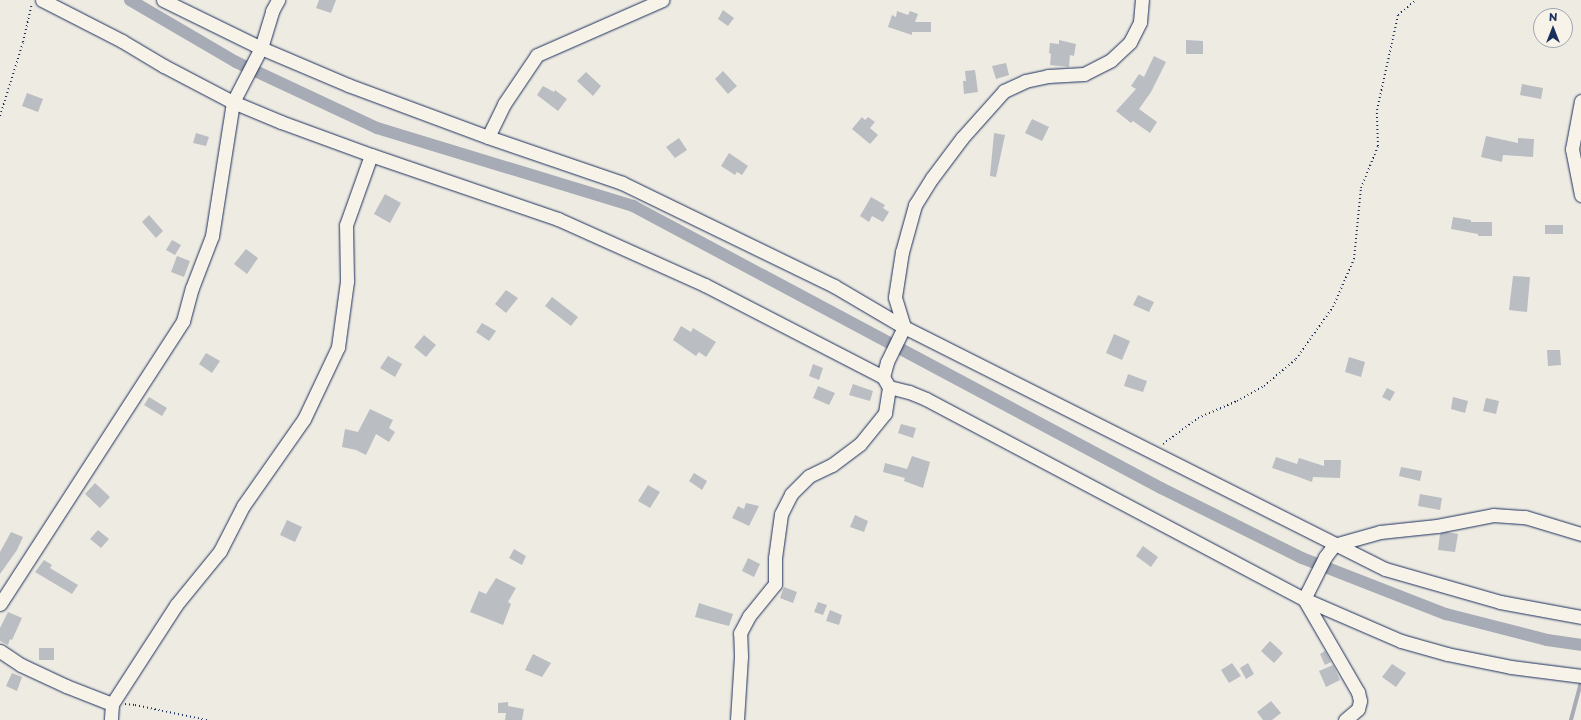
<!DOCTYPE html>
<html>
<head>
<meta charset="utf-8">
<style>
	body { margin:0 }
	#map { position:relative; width:1581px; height:720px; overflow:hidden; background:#eeebe2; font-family:"Playpen Sans",sans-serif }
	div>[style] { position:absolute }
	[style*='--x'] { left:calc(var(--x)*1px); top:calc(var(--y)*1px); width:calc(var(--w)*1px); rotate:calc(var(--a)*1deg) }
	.stream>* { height:3.5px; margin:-1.75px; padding:0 1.75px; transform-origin:1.75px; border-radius:1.75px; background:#a6abb5 }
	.canal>* { height:12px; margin:-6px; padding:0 6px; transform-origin:6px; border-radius:6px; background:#a6abb5 }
	.building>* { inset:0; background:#babdc2 }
	.path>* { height:2px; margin-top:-1px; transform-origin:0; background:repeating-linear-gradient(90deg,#1b2f5e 0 1px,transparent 0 4px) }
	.roads { filter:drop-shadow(0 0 1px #1b2f5e) drop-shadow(0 0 1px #1b2f5e) }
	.minor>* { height:13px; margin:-6.5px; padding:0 6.5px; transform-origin:6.5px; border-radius:6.5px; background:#f7f3e8 }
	span { translate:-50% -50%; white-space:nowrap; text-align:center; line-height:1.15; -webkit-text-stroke:3px #f7f3e8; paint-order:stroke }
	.north { position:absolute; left:1533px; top:8px; width:40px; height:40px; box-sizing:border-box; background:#f7f3e8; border:1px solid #9fa5b1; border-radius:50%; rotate:0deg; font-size:11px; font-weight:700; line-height:16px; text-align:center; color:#1b2f5e }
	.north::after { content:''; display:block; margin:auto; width:14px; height:18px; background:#1b2f5e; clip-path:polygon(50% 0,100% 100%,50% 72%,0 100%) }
</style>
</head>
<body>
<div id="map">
	<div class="stream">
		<div style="--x:1571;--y:720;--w:38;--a:-75"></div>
	</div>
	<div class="canal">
		<div style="--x:130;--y:0;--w:123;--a:30.3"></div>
		<div style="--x:236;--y:62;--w:156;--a:25.1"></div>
		<div style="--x:377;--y:128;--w:268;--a:16.9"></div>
		<div style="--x:633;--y:206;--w:599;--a:28.11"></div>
		<div style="--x:1161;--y:488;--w:157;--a:26.4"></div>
		<div style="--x:1302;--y:558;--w:155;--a:21.3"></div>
		<div style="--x:1446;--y:614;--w:104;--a:14.4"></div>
		<div style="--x:1547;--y:640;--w:34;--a:8"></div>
	</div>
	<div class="building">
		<div style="clip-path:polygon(319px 0,336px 0,331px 13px,316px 8px)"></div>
		<div style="clip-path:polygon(723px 10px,734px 18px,728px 26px,718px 19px)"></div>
		<div style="clip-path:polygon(897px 11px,908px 15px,910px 11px,918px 14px,915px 22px,931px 22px,931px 32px,912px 32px,912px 35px,888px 27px,892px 15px,896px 17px)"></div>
		<div style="clip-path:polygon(1059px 40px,1076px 44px,1074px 56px,1070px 55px,1069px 67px,1050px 65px,1051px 54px,1049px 53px,1050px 43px,1059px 44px)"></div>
		<div style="clip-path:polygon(1186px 40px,1203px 41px,1203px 54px,1186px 54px)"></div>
		<div style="clip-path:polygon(1154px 56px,1166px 62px,1151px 92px,1139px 109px,1157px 122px,1150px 133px,1133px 121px,1131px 123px,1116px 111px,1136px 89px,1131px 86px,1139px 74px,1144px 77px)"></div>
		<div style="clip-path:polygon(1006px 63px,1009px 75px,996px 79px,992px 66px)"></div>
		<div style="clip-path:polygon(975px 70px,978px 92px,964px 94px,963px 81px,966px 81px,965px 71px)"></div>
		<div style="clip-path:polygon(723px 71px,737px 86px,728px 94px,715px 79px)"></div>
		<div style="clip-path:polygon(586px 72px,601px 86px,593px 96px,577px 81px)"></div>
		<div style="clip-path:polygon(1522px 84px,1543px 88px,1541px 99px,1520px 95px)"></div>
		<div style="clip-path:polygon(543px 86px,554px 92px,555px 90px,567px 99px,558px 111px,537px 95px)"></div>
		<div style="clip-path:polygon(27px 93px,43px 99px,38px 112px,22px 106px)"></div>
		<div style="clip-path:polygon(862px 117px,865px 120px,868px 117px,875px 122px,870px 128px,878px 135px,870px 144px,852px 129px)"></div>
		<div style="clip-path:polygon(1032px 119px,1049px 127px,1042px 141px,1025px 133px)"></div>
		<div style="clip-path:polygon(196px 133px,209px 137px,206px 146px,193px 143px)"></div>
		<div style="clip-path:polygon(994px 133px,1005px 135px,996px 177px,990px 176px)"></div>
		<div style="clip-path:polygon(1486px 136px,1518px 143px,1518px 138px,1534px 139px,1533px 157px,1503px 155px,1502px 162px,1481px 157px)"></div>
		<div style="clip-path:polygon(679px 138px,687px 150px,675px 158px,666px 147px)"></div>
		<div style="clip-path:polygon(729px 153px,748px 166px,742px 175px,737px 172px,735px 175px,721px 166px)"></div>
		<div style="clip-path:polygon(385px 194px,401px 203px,390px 223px,374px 214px)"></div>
		<div style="clip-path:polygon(871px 197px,885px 205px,883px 208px,889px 212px,883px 222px,872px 216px,869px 222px,860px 216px)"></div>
		<div style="clip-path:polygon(149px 215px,163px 231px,156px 238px,142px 222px)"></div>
		<div style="clip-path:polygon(1453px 217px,1471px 220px,1471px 222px,1492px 222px,1492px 236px,1478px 236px,1478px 234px,1451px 229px)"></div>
		<div style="clip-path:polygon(1545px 225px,1563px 225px,1563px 234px,1545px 234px)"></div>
		<div style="clip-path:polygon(172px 240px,181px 245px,175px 255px,166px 250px)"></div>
		<div style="clip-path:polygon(246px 249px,258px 258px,247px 274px,234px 264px)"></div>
		<div style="clip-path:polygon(177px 256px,190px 261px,184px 277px,171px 272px)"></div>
		<div style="clip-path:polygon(1513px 276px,1530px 277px,1527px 312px,1509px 310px)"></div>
		<div style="clip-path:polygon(506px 290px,518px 298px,506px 313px,495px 304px)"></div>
		<div style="clip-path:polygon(1138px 295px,1154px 302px,1149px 312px,1133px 305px)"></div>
		<div style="clip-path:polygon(552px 297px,578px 317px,571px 326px,545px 306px)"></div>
		<div style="clip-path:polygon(482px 323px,496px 331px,489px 341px,476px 332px)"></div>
		<div style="clip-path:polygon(681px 326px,691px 332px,693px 328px,716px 342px,706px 357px,699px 352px,696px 356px,673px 340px)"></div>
		<div style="clip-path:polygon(1114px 334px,1130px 341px,1122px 360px,1106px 353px)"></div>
		<div style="clip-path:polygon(424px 335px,436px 345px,426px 357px,414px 347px)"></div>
		<div style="clip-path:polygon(1547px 350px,1560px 350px,1561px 365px,1548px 366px)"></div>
		<div style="clip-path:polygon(206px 353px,220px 361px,212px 373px,199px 364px)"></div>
		<div style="clip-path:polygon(388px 356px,402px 364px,395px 377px,380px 368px)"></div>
		<div style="clip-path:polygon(1349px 357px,1365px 362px,1361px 377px,1345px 372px)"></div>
		<div style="clip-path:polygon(813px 364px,823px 368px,819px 380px,809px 376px)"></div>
		<div style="clip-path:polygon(1128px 374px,1147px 381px,1143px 392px,1124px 386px)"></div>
		<div style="clip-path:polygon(853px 384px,873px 391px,870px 401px,849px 395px)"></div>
		<div style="clip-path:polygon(818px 386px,835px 393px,829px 405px,813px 398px)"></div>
		<div style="clip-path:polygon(1387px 388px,1395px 392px,1390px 401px,1382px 397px)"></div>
		<div style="clip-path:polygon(149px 397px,167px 408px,162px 416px,144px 405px)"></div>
		<div style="clip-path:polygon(1453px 397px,1468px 401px,1465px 413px,1451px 409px)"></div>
		<div style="clip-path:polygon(1486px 398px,1499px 401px,1496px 414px,1483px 411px)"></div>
		<div style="clip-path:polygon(370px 409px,393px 420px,389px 428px,395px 432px,389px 442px,376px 434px,366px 455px,356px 450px,342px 447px,345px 429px,358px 432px)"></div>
		<div style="clip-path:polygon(901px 424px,916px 428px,913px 438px,898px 433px)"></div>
		<div style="clip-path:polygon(912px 456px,930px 462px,923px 488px,904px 481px,905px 478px,883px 472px,885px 463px,907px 469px)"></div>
		<div style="clip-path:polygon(1276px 457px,1297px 464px,1299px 458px,1324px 466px,1324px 460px,1341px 460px,1340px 478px,1313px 477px,1312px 482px,1293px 475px,1272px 468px)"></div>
		<div style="clip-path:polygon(1401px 467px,1422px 471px,1420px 481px,1399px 476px)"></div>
		<div style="clip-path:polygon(694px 473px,707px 481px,702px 490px,689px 481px)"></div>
		<div style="clip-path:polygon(95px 483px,110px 497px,100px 508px,85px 494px)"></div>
		<div style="clip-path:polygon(648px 485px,660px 492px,650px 508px,638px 501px)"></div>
		<div style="clip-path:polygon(1420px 494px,1442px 498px,1440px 510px,1418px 506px)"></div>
		<div style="clip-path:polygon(746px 503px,759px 506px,749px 526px,732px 518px,738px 506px,744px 509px)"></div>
		<div style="clip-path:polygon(855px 515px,868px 521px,864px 532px,850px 527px)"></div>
		<div style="clip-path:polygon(287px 520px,302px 527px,295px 542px,280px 535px)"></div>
		<div style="clip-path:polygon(98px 530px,109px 539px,101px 548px,90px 539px)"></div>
		<div style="clip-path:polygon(11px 532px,23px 537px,17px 550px,0 574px,0 552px)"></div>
		<div style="clip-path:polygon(1446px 532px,1458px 534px,1455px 552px,1438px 550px,1440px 534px)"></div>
		<div style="clip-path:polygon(1143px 546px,1158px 557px,1151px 567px,1136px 556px)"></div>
		<div style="clip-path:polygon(514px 549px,526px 556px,522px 565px,509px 558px)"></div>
		<div style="clip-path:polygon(748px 558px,760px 564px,754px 577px,742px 571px)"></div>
		<div style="clip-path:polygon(44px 560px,52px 565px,50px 568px,78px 585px,72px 594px,35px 572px)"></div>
		<div style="clip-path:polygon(496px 578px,516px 588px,508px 602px,511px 604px,503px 625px,470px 612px,479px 591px,486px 594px)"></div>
		<div style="clip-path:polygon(784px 587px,797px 592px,793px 603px,780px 598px)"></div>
		<div style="clip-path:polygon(818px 602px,827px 605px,823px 615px,814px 612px)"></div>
		<div style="clip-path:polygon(699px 603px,733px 614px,729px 626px,695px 617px)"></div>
		<div style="clip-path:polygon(830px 610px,842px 615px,839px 625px,826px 621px)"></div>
		<div style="clip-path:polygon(8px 612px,22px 618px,12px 640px,10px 639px,8px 645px,0 641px,0 628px)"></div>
		<div style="clip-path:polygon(1270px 641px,1283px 653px,1274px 663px,1261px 651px)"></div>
		<div style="clip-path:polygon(39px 648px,54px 648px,54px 660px,39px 660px)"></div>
		<div style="clip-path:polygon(1325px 651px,1331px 662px,1325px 665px,1320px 654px)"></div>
		<div style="clip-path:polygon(533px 654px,551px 663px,542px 677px,525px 670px)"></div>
		<div style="clip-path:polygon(1232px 663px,1241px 676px,1229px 683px,1221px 670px)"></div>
		<div style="clip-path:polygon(1248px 663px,1254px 674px,1246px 679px,1240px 668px)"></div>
		<div style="clip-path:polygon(1392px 664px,1406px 673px,1396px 687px,1382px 677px)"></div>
		<div style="clip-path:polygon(1333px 665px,1340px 680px,1326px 687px,1319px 671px)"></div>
		<div style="clip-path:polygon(12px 673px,22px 677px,17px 691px,6px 686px)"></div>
		<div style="clip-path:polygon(1271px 701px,1281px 713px,1272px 720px,1263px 720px,1257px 712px)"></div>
		<div style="clip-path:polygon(508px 702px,508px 706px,524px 709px,522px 720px,505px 720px,506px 713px,498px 713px,498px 703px)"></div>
	</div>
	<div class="path">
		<div style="--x:0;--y:116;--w:77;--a:-72.7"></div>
		<div style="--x:23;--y:42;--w:37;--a:-77"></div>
		<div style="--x:1163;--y:444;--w:44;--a:-36.6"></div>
		<div style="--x:1198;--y:418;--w:43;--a:-23.6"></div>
		<div style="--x:1237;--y:401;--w:31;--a:-29"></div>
		<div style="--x:1264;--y:386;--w:42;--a:-40.2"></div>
		<div style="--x:1296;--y:359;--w:64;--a:-54.6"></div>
		<div style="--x:1333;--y:307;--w:52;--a:-66.4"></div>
		<div style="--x:1354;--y:259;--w:71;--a:-84.4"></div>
		<div style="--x:1361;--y:188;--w:45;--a:-68"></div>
		<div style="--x:1378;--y:146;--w:36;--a:-92"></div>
		<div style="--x:1377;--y:110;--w:97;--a:-77.5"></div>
		<div style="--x:1398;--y:15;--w:23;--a:-40"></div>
		<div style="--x:125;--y:704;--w:10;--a:6"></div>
		<div style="--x:135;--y:705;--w:74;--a:11.8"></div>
	</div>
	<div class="roads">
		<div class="minor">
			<div style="--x:42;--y:0;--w:90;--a:27.1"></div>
			<div style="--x:122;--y:41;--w:49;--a:30.8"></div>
			<div style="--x:164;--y:66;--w:78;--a:27.6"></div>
			<div style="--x:233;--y:102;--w:52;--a:22.6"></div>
			<div style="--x:281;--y:122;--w:96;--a:20.1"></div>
			<div style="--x:371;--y:155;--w:198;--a:18.9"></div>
			<div style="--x:558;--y:219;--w:161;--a:24.2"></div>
			<div style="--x:705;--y:285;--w:200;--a:27.3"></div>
			<div style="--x:883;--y:377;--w:12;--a:59"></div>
			<div style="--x:889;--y:387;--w:21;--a:14"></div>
			<div style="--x:909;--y:392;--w:18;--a:22"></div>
			<div style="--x:926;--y:399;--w:428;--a:27.9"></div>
			<div style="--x:1304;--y:599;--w:47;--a:-63.4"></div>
			<div style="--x:1325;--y:557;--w:15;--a:-53"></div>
			<div style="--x:1334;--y:545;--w:48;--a:-15.8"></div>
			<div style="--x:1380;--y:532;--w:57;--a:-6"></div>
			<div style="--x:1437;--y:526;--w:57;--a:-11.1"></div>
			<div style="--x:1493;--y:515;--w:32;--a:4"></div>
			<div style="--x:1525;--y:517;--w:59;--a:16.9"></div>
			<div style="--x:163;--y:0;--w:109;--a:26.1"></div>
			<div style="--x:261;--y:48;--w:95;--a:23"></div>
			<div style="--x:348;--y:85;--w:149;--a:20.4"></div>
			<div style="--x:488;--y:137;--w:142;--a:18.9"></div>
			<div style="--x:622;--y:183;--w:236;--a:25.9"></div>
			<div style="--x:834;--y:286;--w:81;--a:30.4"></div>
			<div style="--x:904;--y:327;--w:538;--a:26.71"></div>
			<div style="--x:1385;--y:569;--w:120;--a:16"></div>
			<div style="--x:1500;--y:602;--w:82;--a:10.5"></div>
			<div style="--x:1581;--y:101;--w:49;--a:100.6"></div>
			<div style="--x:1572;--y:149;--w:47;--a:78.9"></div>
			<div style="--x:488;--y:137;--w:37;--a:-64"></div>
			<div style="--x:504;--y:104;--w:59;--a:-56"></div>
			<div style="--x:537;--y:55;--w:137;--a:-23.7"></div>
			<div style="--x:883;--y:377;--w:16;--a:-75"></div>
			<div style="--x:887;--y:362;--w:39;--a:-64"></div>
			<div style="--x:904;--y:327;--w:31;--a:-107"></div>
			<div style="--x:895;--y:297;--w:46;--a:-81.2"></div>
			<div style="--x:902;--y:252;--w:49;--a:-74.5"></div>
			<div style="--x:915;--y:205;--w:32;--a:-58"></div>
			<div style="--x:932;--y:178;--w:50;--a:-53.1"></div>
			<div style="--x:962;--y:138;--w:63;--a:-48.2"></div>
			<div style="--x:1004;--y:91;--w:23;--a:-25"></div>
			<div style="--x:1025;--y:81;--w:24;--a:-12"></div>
			<div style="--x:1048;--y:76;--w:36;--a:-3"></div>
			<div style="--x:1084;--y:74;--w:30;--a:-27"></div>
			<div style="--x:1111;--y:60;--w:26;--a:-43"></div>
			<div style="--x:1130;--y:42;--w:22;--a:-63"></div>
			<div style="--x:1140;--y:22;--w:22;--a:-85"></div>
			<div style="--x:1304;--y:599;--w:106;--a:23.4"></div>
			<div style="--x:1401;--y:641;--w:48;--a:15.8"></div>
			<div style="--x:1447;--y:654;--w:65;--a:11.5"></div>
			<div style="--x:1511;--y:667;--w:71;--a:7.3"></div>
			<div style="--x:1304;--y:599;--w:108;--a:59.9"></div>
			<div style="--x:1358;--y:692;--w:9;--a:77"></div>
			<div style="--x:1360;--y:701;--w:8;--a:104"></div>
			<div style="--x:1358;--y:709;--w:17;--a:140"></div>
			<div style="--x:0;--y:604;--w:337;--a:-57.1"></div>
			<div style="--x:183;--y:321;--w:34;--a:-75"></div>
			<div style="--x:192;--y:288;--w:56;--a:-69"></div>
			<div style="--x:212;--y:236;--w:136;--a:-81.1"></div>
			<div style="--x:233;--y:102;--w:61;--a:-62.6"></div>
			<div style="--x:261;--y:48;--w:39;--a:-73"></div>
			<div style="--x:272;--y:11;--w:13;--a:-61"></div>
			<div style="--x:0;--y:651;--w:25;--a:34"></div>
			<div style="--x:21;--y:665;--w:50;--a:25"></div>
			<div style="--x:66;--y:686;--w:49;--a:21.4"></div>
			<div style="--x:112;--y:704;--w:16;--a:94"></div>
			<div style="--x:112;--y:704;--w:118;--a:-57.1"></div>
			<div style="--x:176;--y:605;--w:70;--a:-50.8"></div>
			<div style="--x:220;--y:551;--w:51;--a:-62.9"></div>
			<div style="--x:243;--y:506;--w:106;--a:-55"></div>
			<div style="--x:304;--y:419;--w:80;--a:-64.7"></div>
			<div style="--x:338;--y:347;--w:67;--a:-82.2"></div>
			<div style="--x:347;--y:281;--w:56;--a:-91"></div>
			<div style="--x:346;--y:225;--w:74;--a:-70.3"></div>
			<div style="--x:737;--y:720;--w:64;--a:-86.4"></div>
			<div style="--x:741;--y:656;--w:23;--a:-92"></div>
			<div style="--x:740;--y:633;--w:19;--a:-62"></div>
			<div style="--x:749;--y:616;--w:41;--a:-50.9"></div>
			<div style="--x:775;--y:584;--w:26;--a:-90"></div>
			<div style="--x:775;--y:558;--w:44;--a:-82.2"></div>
			<div style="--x:781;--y:514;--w:22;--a:-63"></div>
			<div style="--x:791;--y:494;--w:25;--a:-45"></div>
			<div style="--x:809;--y:476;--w:25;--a:-26"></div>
			<div style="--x:832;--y:465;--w:35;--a:-37"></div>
			<div style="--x:860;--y:444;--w:40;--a:-51"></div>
			<div style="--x:885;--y:413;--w:26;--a:-81"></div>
		</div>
	</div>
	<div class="north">N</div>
</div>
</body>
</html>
